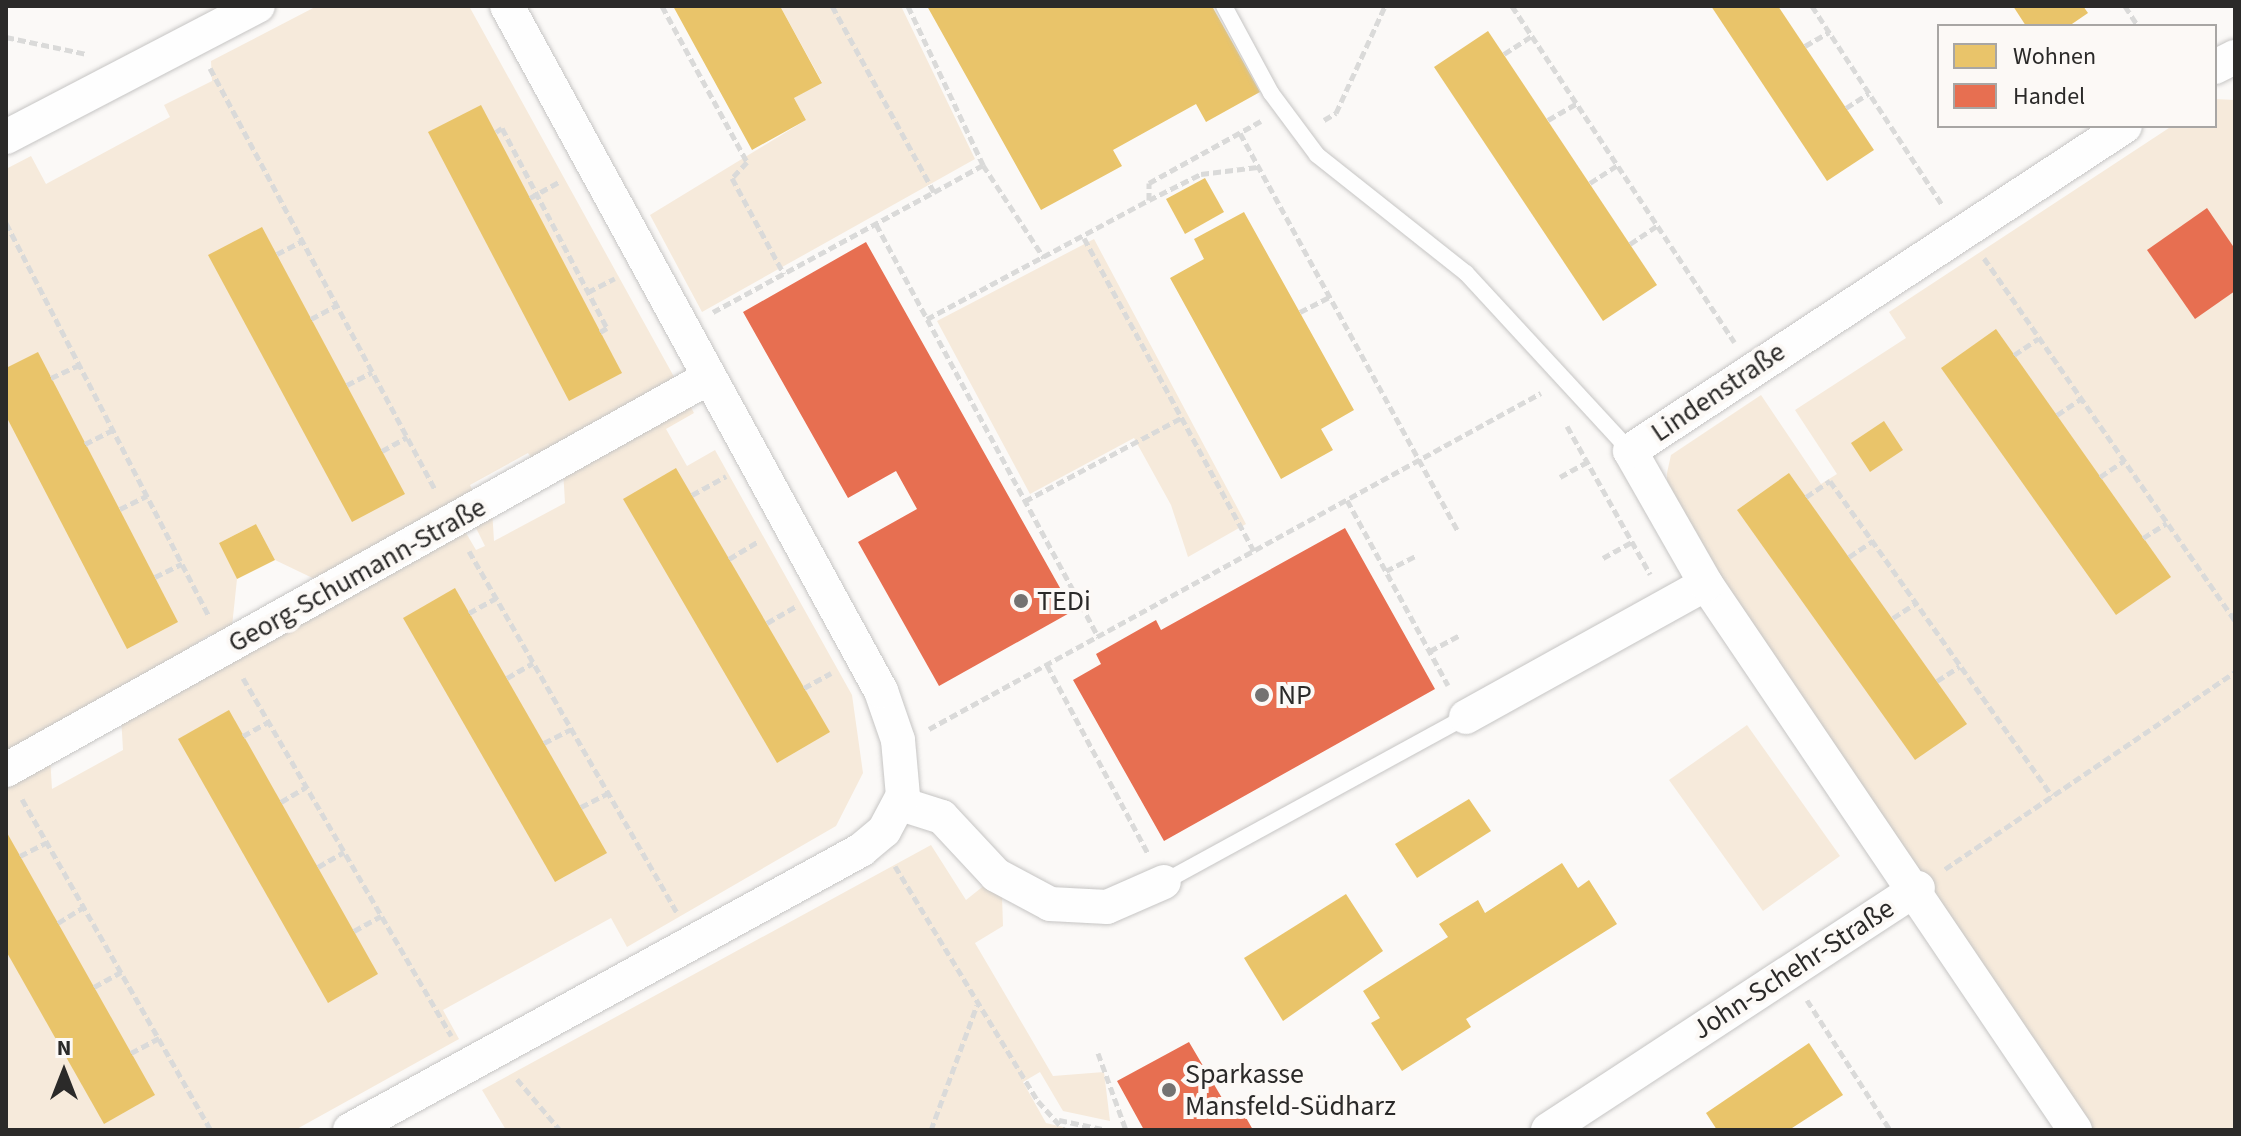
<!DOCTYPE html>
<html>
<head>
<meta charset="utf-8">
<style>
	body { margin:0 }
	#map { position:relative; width:2241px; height:1136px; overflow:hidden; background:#fbf9f7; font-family:"Source Sans 3",sans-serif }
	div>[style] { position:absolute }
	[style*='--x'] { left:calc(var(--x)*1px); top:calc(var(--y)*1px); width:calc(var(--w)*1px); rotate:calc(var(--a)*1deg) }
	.green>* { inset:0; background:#f6eadb }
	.homes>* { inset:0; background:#e9c46a }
	.shops>* { inset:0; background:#e76f51 }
	.path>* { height:5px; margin-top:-2.5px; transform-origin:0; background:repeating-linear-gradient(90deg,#dadad9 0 8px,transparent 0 12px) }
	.roads { filter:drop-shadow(0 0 2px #c6c5c4) drop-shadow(0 0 2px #c6c5c4) }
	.lane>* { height:16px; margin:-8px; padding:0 8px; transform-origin:8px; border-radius:8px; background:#fefefe }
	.street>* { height:34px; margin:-17px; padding:0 17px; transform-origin:17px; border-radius:17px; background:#fefefe }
	.dots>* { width:22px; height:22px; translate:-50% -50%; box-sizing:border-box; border:4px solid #fcf9f6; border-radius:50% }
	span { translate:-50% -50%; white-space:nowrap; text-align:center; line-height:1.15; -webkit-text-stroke:8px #fcf9f6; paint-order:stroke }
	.street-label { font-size:28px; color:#2b2a29 }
	.poi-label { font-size:28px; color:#2b2a29 }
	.left { translate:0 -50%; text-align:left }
	.frame { position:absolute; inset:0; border:8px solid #2b2a29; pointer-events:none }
	.legend { position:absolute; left:1937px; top:24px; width:280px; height:104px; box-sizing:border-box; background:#fcf9f6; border:2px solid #a8a6a4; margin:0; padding:10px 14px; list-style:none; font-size:24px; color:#2b2a29 }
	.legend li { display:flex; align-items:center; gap:16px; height:40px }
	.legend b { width:40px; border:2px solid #a8a6a4 }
	.north { position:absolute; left:24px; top:1032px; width:80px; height:80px; -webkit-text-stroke:6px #fcf9f6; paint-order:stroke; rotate:0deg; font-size:22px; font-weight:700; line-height:32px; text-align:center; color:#2b2a29 }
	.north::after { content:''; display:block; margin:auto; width:28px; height:36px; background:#2b2a29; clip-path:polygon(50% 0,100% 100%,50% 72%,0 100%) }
</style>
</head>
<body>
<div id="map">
	<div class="green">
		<div style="clip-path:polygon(317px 6px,469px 6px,678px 384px,536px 465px,528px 453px,470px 485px,476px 498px,325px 584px,275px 560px,256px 524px,219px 543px,237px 579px,231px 636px,218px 644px,211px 634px,181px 653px,185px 662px,6px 761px,6px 169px,31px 156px,46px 184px,170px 117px,164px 105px,212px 81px,211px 61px)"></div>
		<div style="clip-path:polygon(780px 6px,901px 6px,975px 159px,702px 312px,650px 215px,806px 120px,794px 98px,822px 82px)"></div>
		<div style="clip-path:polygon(2215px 99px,2235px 100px,2235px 1130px,2088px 1130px,1731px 610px,1667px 488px,1667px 473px,1671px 455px,1761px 395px,1821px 484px,1837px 474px,1795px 410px,1906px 338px,1889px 312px,2172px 126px,2215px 126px)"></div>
		<div style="clip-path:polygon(1094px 239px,1246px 524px,1188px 557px,1171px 505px,1134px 438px,1030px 494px,937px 321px)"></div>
		<div style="clip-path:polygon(687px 400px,694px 413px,666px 429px,687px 466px,715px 450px,852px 695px,863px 773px,836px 826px,627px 947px,611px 918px,443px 1010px,459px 1039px,295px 1130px,6px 1130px,6px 782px,50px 756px,52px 789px,123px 750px,121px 716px,462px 526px,476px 550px,485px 546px,472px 520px,492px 509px,494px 541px,565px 503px,563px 469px)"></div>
		<div style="clip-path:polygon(1747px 725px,1840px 856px,1763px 911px,1669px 780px)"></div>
		<div style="clip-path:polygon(931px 845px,966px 900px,986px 884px,1002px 896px,1003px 926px,975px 943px,1053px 1076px,1104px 1072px,1110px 1121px,1063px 1111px,1040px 1072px,1023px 1082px,1046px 1123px,1076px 1130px,506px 1130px,482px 1090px)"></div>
	</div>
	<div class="homes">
		<div style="clip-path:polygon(673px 6px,780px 6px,822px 83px,794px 98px,806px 120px,752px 150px)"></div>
		<div style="clip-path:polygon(927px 6px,1212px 6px,1260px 92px,1206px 122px,1196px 104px,1113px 150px,1122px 166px,1041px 210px)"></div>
		<div style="clip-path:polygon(1711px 6px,1778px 6px,1874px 150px,1827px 181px)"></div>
		<div style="clip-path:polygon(2013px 6px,2083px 6px,2088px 13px,2069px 26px,2026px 26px)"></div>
		<div style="clip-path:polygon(1488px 31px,1657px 285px,1603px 321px,1434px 67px)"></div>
		<div style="clip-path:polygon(481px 105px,622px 373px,569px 401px,428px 132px)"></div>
		<div style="clip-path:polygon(1205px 178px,1224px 212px,1185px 234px,1166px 199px)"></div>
		<div style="clip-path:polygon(1244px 212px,1354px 410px,1321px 429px,1333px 450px,1281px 479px,1170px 278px,1204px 259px,1194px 239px)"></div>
		<div style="clip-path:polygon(262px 227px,405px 494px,352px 522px,208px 255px)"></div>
		<div style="clip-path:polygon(1996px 329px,2171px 577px,2116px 615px,1941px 368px)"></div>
		<div style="clip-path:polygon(38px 352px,178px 622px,127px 649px,6px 416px,6px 368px)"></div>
		<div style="clip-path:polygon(1884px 421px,1903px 450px,1870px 472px,1851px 443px)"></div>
		<div style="clip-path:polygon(676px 468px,830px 732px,777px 763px,623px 499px)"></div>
		<div style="clip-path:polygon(1789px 473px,1967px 724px,1915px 760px,1737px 510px)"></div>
		<div style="clip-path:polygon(256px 524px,275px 560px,237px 579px,219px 543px)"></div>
		<div style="clip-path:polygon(455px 588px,607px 853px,555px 882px,403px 618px)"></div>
		<div style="clip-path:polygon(229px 710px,378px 974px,328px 1003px,178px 739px)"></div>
		<div style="clip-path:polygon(1469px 799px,1491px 831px,1417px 878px,1395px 844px)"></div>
		<div style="clip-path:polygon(6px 831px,155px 1095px,104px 1124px,6px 951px)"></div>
		<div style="clip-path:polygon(1562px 863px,1578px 888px,1589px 880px,1617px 924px,1466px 1019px,1471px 1027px,1402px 1071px,1371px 1023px,1380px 1018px,1363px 991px,1448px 937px,1439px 924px,1478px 900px,1485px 913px)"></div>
		<div style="clip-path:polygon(1346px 894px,1383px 951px,1283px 1021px,1244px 958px)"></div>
		<div style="clip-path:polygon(1809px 1043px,1843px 1095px,1789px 1130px,1717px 1130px,1706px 1113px)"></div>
	</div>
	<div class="shops">
		<div style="clip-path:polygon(2207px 208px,2235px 249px,2235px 291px,2195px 319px,2147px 250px)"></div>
		<div style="clip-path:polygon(866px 242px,1073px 611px,939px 686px,858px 542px,917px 509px,896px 471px,848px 498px,743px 312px)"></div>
		<div style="clip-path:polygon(1345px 528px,1435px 689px,1164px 841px,1073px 680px,1101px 664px,1096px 654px,1156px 620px,1161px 630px)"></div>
		<div style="clip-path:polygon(1189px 1042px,1222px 1098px,1240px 1107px,1253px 1130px,1144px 1130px,1117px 1081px)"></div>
	</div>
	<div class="path">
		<div style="--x:662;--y:6;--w:178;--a:61.4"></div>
		<div style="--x:747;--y:162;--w:22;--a:133"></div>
		<div style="--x:732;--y:178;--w:109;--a:61.6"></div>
		<div style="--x:908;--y:6;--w:176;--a:64.7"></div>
		<div style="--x:983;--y:165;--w:56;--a:151.1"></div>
		<div style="--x:1512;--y:6;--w:403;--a:56.5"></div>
		<div style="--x:1812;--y:6;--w:239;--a:56.8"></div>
		<div style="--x:2125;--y:6;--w:24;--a:57"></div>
		<div style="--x:6;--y:37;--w:83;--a:11.9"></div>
		<div style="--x:1805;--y:46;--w:28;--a:-30"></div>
		<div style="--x:1504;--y:54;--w:33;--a:-33"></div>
		<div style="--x:210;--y:68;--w:478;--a:61.9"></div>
		<div style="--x:1846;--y:108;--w:27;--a:-33"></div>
		<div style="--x:1324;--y:120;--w:14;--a:-30"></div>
		<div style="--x:1336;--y:113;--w:118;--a:-65.4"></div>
		<div style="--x:1548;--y:120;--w:34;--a:-30"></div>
		<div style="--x:496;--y:132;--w:7;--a:-34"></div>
		<div style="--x:502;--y:128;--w:226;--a:62.3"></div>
		<div style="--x:607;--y:328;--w:8;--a:150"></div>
		<div style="--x:1240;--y:133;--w:455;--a:61.3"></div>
		<div style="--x:983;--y:165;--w:111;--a:56.7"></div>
		<div style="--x:1590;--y:183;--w:33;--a:-33"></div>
		<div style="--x:530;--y:198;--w:35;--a:-29"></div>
		<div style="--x:1149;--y:200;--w:58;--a:-26.6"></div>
		<div style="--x:1201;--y:174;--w:57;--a:-7"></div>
		<div style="--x:6;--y:223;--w:443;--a:62.7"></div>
		<div style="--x:876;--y:224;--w:469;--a:61.7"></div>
		<div style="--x:1084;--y:238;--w:356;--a:61.5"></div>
		<div style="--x:1630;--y:244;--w:34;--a:-34"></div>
		<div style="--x:277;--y:254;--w:28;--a:-27"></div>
		<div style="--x:1984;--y:258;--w:441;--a:55.3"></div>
		<div style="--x:588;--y:292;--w:30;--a:-27"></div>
		<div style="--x:713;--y:312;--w:251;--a:-28.5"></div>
		<div style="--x:934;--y:192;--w:212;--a:-118.7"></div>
		<div style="--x:1300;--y:312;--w:33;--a:-27"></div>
		<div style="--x:311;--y:319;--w:30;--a:-28"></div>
		<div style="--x:927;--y:319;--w:252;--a:-28.2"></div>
		<div style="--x:1149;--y:200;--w:17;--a:-90"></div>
		<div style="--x:1149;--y:183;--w:128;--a:-29"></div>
		<div style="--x:2014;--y:355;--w:30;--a:-34"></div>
		<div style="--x:51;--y:378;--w:31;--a:-25"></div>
		<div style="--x:347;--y:385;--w:28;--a:-27"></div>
		<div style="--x:2057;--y:415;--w:29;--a:-34"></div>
		<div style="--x:1567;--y:426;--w:170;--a:60.7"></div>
		<div style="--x:85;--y:444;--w:31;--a:-27"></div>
		<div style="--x:382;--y:451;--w:29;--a:-29"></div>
		<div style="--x:1560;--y:477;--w:31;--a:-29"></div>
		<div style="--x:2100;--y:477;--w:29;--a:-34"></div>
		<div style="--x:692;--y:495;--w:39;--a:-29"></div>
		<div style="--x:1806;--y:497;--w:29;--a:-34"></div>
		<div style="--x:1830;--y:481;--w:385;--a:54.8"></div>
		<div style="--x:1347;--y:500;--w:211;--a:61.4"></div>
		<div style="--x:1025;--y:501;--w:177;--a:-28"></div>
		<div style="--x:120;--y:509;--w:30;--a:-26"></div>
		<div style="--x:2143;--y:538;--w:28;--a:-32"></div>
		<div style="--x:469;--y:551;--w:418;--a:60.1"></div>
		<div style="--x:1849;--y:557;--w:29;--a:-34"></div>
		<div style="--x:1603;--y:558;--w:33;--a:-29"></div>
		<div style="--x:729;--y:559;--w:35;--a:-31"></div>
		<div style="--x:1386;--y:571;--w:35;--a:-27"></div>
		<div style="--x:155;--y:577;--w:30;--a:-26"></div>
		<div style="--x:469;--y:613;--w:31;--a:-29"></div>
		<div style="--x:1893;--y:618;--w:27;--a:-33"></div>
		<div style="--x:767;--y:623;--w:34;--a:-30"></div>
		<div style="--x:1430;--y:651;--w:34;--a:-28"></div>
		<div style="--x:1047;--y:665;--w:213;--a:61.8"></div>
		<div style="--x:243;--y:678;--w:414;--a:59.8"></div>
		<div style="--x:507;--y:678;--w:30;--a:-30"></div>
		<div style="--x:1937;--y:681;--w:27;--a:-33"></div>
		<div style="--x:804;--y:688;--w:31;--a:-29"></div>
		<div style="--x:929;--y:729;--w:698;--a:-28.77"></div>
		<div style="--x:243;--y:736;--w:29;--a:-29"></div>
		<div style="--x:544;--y:743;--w:30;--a:-27"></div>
		<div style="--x:22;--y:799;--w:381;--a:60.3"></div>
		<div style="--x:281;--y:802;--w:29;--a:-31"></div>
		<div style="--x:581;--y:807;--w:30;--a:-27"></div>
		<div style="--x:20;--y:856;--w:30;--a:-27"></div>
		<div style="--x:895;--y:866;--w:275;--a:58.7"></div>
		<div style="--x:1038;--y:1101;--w:39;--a:48"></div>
		<div style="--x:318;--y:867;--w:30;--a:-30"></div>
		<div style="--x:1945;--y:869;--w:351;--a:-34.2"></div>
		<div style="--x:58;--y:923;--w:31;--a:-32"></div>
		<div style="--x:354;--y:931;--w:31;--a:-29"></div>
		<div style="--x:94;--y:987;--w:31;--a:-29"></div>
		<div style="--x:1807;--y:1000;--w:154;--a:57.4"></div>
		<div style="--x:131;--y:1053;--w:32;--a:-28"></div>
		<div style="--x:1098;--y:1053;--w:82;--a:70"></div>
		<div style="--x:517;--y:1079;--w:67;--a:49.9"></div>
		<div style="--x:1059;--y:1120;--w:49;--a:11.8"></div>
		<div style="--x:931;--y:1130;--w:133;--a:-69.8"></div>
	</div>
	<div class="roads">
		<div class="lane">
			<div style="--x:1224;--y:6;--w:99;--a:61.6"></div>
			<div style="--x:1271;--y:93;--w:77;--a:53.4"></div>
			<div style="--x:1317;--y:155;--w:190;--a:38.4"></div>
			<div style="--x:1466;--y:273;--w:242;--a:47.3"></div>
			<div style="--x:1164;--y:882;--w:344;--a:-28.7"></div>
		</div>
		<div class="street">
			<div style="--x:2215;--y:67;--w:22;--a:-27"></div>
			<div style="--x:6;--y:137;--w:284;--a:-27.5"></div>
			<div style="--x:1466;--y:717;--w:274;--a:-29"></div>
			<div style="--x:6;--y:770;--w:804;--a:-29.18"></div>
			<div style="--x:901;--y:804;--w:43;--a:17.6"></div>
			<div style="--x:942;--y:817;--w:79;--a:47"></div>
			<div style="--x:996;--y:875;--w:61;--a:28.2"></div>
			<div style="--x:1050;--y:904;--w:57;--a:3"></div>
			<div style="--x:1107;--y:907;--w:62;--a:-23.7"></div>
			<div style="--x:350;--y:1130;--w:583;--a:-28.72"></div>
			<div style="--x:861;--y:850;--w:30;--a:-40"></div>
			<div style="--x:884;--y:831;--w:40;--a:-62"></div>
			<div style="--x:903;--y:796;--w:56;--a:-95.1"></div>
			<div style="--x:898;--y:740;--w:52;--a:-109.1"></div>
			<div style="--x:881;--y:691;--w:780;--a:-118.63"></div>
			<div style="--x:1548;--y:1130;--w:442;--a:-33.2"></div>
			<div style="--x:2075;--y:1130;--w:659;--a:-124.05"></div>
			<div style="--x:1706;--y:584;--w:153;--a:-119.7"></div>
			<div style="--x:1630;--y:451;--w:592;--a:-33.29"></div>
		</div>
	</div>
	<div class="dots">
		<div style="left:1021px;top:601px;background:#747271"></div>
		<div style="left:1262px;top:695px;background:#747271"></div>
		<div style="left:1169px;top:1090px;background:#747271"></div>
	</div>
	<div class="street-label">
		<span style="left:1718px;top:392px;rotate:-34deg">Lindenstraße</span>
		<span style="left:357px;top:575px;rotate:-29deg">Georg-Schumann-Straße</span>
		<span style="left:1793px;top:969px;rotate:-33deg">John-Schehr-Straße</span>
	</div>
	<div class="poi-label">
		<span class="left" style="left:1037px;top:601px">TEDi</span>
		<span class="left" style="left:1278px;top:695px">NP</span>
		<span class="left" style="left:1185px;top:1090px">Sparkasse<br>Mansfeld-Südharz</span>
	</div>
	<div class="frame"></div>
	<ul class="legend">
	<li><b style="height:22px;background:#e9c46a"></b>Wohnen</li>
	<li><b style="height:22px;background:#e76f51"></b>Handel</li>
	</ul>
	<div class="north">N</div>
</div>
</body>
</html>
